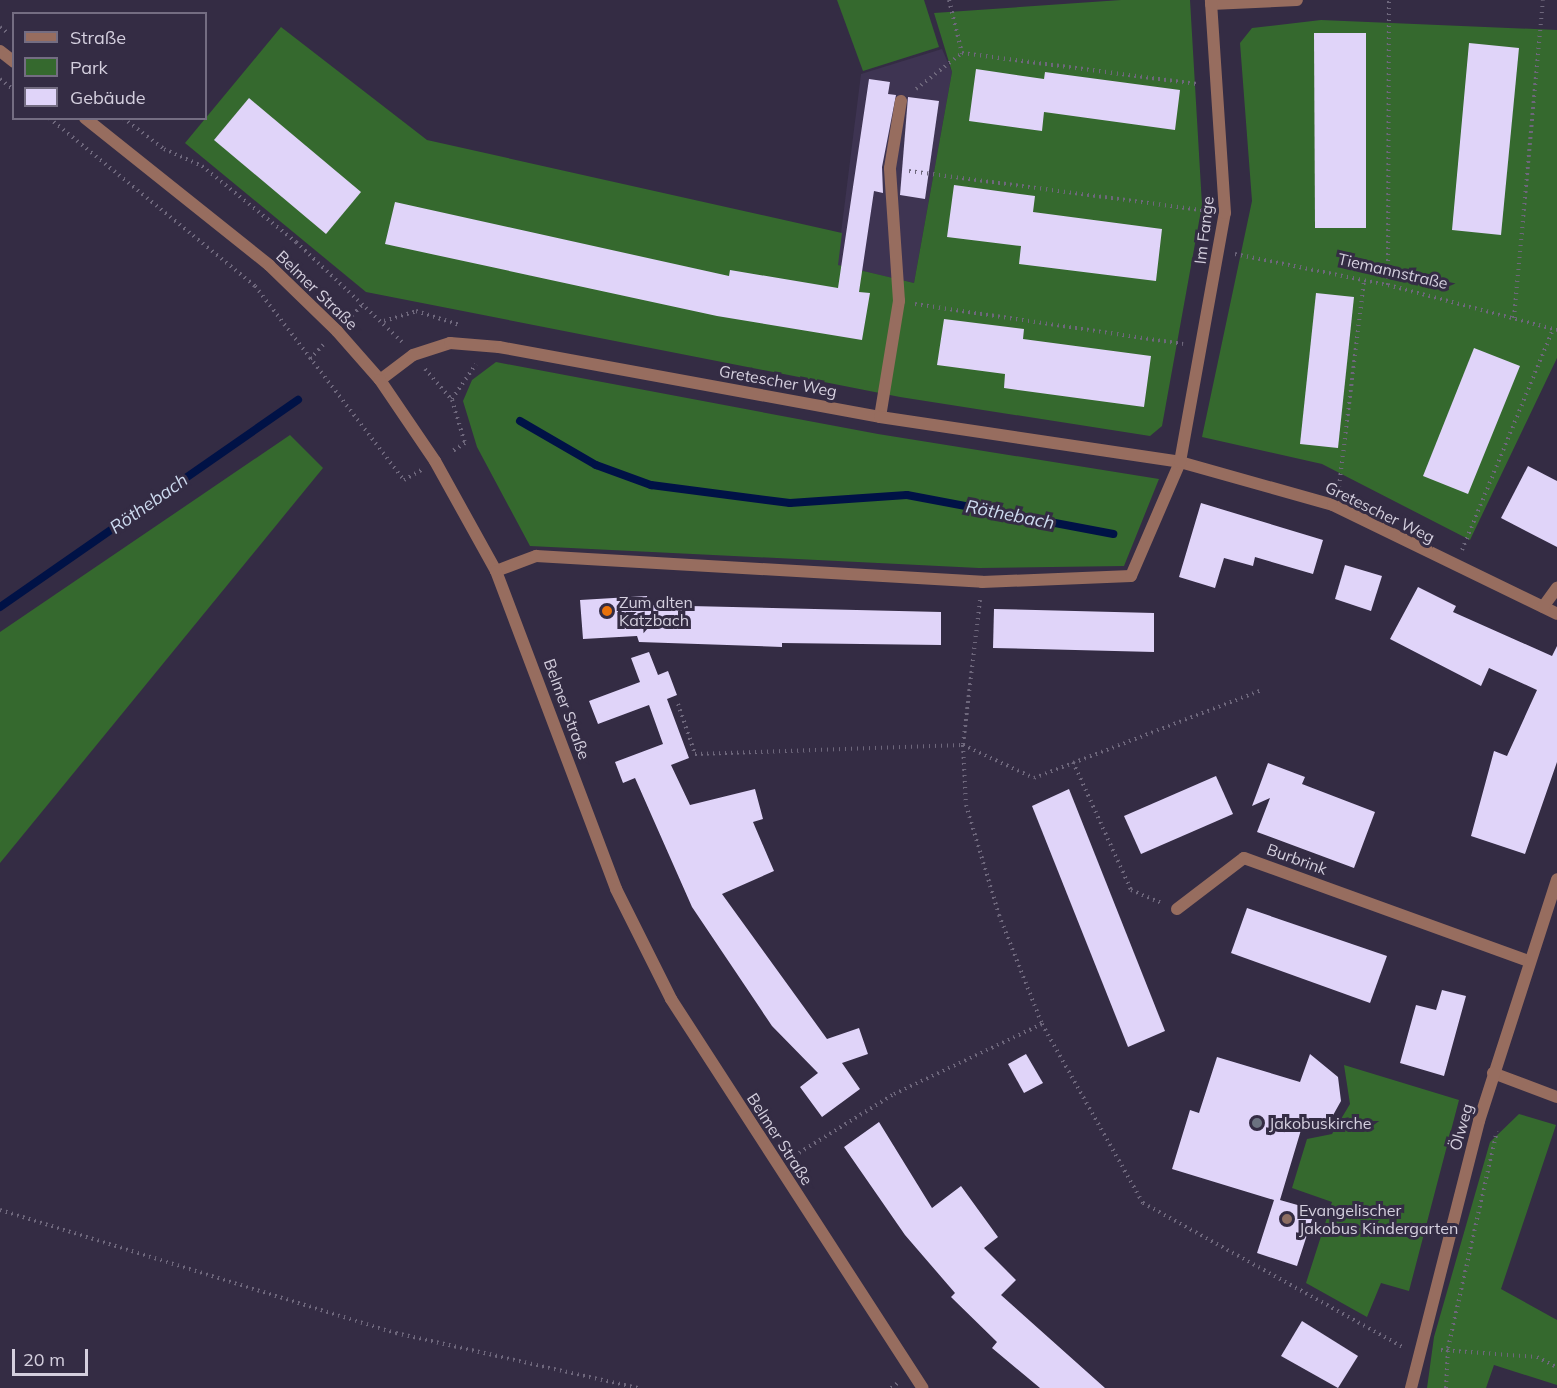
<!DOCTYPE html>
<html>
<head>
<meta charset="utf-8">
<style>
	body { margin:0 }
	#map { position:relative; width:1557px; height:1388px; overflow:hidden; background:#342c44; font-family:Mulish,sans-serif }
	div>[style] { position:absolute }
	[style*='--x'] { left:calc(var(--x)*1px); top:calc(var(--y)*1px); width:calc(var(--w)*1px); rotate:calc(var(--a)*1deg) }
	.built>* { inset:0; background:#3e3452 }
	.green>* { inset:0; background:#35692e }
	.stream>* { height:8px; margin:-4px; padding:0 4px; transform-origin:4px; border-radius:4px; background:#001246 }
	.building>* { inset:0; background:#e0d4f9 }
	.path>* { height:4px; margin-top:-2px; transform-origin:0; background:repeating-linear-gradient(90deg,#6e677c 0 1.5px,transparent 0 6px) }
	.service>* { height:12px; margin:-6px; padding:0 6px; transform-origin:6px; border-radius:6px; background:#976d5f }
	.minor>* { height:12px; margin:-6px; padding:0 6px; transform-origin:6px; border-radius:6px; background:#976d5f }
	.tertiary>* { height:12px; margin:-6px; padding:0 6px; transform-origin:6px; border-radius:6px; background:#976d5f }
	.dots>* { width:16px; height:16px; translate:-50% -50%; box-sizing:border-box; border:3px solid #342c44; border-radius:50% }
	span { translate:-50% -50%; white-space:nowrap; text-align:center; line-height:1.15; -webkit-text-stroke:6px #342c44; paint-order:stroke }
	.street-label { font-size:16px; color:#d4cfde }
	.poi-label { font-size:16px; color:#d4cfde }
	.left { translate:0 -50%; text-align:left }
	.water-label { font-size:18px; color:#cddaef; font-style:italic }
	.legend { position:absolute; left:12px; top:12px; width:195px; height:108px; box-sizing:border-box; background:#342c44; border:2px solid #746d82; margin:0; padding:8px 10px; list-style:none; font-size:18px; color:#d4cfde }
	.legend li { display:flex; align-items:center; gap:12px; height:30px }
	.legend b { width:30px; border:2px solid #746d82 }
	.scale { position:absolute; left:12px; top:1349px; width:76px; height:27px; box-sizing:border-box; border:3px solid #d4cfde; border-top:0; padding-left:8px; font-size:18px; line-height:21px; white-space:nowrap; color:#d4cfde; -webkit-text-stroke:4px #342c44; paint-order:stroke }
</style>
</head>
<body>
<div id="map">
	<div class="built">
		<div style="clip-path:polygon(942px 49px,952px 72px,914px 283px,837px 265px,861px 74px)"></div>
	</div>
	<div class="green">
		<div style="clip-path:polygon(837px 0,924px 0,939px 47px,863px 71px)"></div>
		<div style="clip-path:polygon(1121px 0,1190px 0,1202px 205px,1162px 426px,1150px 436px,900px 397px,366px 292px,185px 143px,281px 27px,427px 140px,842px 233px,838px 265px,914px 283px,952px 72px,934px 13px)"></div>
		<div style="clip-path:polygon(1321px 20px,1557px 30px,1557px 358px,1470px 540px,1322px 464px,1202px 437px,1252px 201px,1240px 43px,1252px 28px)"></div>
		<div style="clip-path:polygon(496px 362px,878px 434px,1159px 479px,1124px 566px,979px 568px,530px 546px,477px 447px,463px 401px,472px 380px)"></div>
		<div style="clip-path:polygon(290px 435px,323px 468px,0 863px,0 632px)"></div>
		<div style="clip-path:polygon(1344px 1065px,1459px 1100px,1409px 1291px,1381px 1283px,1367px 1317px,1306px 1283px,1332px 1202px,1292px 1188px,1307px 1139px,1332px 1134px,1350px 1104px)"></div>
		<div style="clip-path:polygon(1519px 1114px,1556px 1125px,1501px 1289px,1557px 1320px,1557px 1385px,1494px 1365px,1486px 1388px,1427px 1388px,1434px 1337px,1490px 1142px)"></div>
	</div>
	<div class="stream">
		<div style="--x:520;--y:421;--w:88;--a:30.1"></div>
		<div style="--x:596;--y:465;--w:59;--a:20"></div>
		<div style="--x:651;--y:485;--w:140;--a:7.4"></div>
		<div style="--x:790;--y:503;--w:117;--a:-3.9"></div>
		<div style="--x:907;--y:495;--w:210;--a:10.7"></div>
		<div style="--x:0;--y:607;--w:363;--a:-34.8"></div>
	</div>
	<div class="building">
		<div style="clip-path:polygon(1314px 33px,1366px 33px,1366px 228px,1315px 228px)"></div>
		<div style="clip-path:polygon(1469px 43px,1519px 48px,1501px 235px,1452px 230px)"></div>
		<div style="clip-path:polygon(976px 69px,1044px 79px,1045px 72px,1180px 90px,1175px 130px,1044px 112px,1042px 131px,969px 121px)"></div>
		<div style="clip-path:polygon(869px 79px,890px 82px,888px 94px,896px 95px,882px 167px,883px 193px,874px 191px,859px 292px,870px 293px,862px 340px,717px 316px,385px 244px,395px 202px,729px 276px,730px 270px,838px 288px)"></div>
		<div style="clip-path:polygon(908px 97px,939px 101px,925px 199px,900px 195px)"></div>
		<div style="clip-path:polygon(249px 98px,361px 192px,326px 234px,214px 140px)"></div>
		<div style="clip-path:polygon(954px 185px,1035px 196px,1033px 212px,1162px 229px,1156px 281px,1019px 264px,1021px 246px,947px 237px)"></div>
		<div style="clip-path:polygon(1316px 293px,1354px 297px,1338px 448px,1300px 444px)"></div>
		<div style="clip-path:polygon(944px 319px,1024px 329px,1023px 339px,1151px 356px,1144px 407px,1004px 388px,1005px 374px,937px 365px)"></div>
		<div style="clip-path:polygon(1474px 348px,1520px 366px,1468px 494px,1423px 476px)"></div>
		<div style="clip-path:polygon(1528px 466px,1557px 481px,1557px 547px,1501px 518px)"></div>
		<div style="clip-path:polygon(1201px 503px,1323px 540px,1313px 574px,1255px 557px,1253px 566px,1224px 558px,1215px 588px,1179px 577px)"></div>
		<div style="clip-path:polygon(1345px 565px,1382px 576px,1371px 611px,1335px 599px)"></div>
		<div style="clip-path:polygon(1418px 587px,1456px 606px,1453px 612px,1552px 656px,1557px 646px,1557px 762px,1525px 854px,1471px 836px,1494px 751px,1507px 756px,1537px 690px,1489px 668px,1481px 686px,1390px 639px)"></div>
		<div style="clip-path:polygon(647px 596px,648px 605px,941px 612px,941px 645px,782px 643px,782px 647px,639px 642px,637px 636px,583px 639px,580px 600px)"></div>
		<div style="clip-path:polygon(994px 609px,1154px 613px,1154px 652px,993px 648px)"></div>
		<div style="clip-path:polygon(649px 652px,658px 675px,668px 671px,677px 695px,667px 699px,689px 758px,671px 765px,690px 805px,755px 789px,763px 819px,753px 822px,774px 871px,722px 894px,827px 1039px,859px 1028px,868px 1054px,842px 1063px,860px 1089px,822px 1117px,800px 1087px,818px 1073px,772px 1026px,692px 907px,635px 778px,623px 783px,615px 762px,663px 744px,649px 705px,598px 724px,589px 701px,640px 682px,631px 658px)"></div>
		<div style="clip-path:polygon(1268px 763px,1305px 777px,1302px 784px,1375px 812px,1354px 868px,1257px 832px,1270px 798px,1252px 806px)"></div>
		<div style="clip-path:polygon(1216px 776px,1233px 814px,1141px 854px,1124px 816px)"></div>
		<div style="clip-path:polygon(1069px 789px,1165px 1031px,1128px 1047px,1032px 806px)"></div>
		<div style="clip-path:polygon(1247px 908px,1387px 956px,1370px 1003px,1231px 953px)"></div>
		<div style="clip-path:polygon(1442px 990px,1466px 996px,1444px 1076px,1400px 1063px,1416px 1005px,1436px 1010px)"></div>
		<div style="clip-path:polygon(1026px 1054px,1043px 1083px,1024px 1093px,1008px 1064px)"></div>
		<div style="clip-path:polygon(1310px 1054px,1338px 1077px,1341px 1101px,1327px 1126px,1301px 1130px,1280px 1200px,1315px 1210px,1297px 1266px,1257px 1253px,1274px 1200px,1172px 1169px,1190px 1110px,1199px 1113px,1217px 1057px,1300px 1082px)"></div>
		<div style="clip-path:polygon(879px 1122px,932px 1208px,961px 1186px,998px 1237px,984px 1248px,1016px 1280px,1001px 1295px,1105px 1388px,1040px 1388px,992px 1348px,997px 1342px,951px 1297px,955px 1293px,905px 1235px,844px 1147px)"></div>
		<div style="clip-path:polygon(1302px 1321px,1358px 1356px,1338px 1388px,1281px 1356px)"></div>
	</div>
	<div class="path">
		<div style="--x:949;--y:0;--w:55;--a:76.2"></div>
		<div style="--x:0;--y:27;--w:10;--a:37"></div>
		<div style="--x:0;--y:79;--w:18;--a:38"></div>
		<div style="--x:916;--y:89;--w:58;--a:-38"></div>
		<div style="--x:962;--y:53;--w:239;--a:7.5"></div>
		<div style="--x:49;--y:118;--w:266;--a:39.2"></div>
		<div style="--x:255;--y:286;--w:245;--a:52.5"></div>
		<div style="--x:404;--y:480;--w:20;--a:-30"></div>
		<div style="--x:123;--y:118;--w:51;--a:37.1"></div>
		<div style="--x:164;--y:149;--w:42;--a:24.1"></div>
		<div style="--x:202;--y:166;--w:121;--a:39"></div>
		<div style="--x:296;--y:242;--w:146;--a:43.3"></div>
		<div style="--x:909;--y:171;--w:302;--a:7.6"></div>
		<div style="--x:1235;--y:254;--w:156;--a:11.5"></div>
		<div style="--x:1388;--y:285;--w:175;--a:14.9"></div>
		<div style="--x:1388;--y:285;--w:285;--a:-89.8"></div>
		<div style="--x:915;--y:304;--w:271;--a:8.5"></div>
		<div style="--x:1514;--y:318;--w:319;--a:-84.8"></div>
		<div style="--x:348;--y:320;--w:23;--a:-47"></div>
		<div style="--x:384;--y:321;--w:34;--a:-17"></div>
		<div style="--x:416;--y:311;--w:46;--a:17.7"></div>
		<div style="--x:310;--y:359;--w:21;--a:-47"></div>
		<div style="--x:425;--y:369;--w:41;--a:48.9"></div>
		<div style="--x:452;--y:400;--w:45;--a:73.2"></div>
		<div style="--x:465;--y:443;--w:17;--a:147"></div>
		<div style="--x:452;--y:399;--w:42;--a:-55.6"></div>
		<div style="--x:1339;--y:487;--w:209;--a:-83.1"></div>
		<div style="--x:1462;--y:550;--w:239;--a:-67.6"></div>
		<div style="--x:980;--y:600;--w:146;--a:96.7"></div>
		<div style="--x:963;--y:745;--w:60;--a:87.1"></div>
		<div style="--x:966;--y:805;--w:115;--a:73.3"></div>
		<div style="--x:999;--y:915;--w:117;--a:68.5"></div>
		<div style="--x:1042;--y:1024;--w:206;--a:60.6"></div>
		<div style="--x:1143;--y:1203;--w:297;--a:29"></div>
		<div style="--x:678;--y:704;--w:53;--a:71.2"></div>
		<div style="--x:695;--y:754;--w:268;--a:-1.9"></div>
		<div style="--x:963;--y:745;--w:78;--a:24.9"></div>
		<div style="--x:1034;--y:778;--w:244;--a:-21.1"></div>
		<div style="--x:1073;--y:762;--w:141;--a:65.6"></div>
		<div style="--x:1131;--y:890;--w:34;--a:23"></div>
		<div style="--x:794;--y:1156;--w:118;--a:-31.8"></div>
		<div style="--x:894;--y:1094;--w:164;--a:-25.3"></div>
		<div style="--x:0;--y:1210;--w:415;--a:17.3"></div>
		<div style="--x:396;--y:1333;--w:249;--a:12.8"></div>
		<div style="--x:1441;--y:1350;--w:96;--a:4.2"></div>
		<div style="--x:1537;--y:1357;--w:22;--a:27"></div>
		<div style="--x:891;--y:1388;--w:9;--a:-36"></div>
		<div style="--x:1446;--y:1388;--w:40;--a:-87.1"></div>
		<div style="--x:1448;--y:1348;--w:222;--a:-77.3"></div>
	</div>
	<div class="service">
		<div style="--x:880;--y:417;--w:118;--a:-80.7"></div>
		<div style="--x:899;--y:301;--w:133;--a:-93.9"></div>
		<div style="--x:890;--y:168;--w:68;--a:-80.7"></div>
	</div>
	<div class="minor">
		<div style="--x:1211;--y:4;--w:86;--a:-2.7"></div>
		<div style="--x:380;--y:380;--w:41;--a:-37.1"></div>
		<div style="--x:413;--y:355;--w:39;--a:-18"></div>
		<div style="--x:450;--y:343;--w:49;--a:4.7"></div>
		<div style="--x:499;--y:347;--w:387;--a:10.4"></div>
		<div style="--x:880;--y:417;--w:303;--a:8.5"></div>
		<div style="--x:1180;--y:462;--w:159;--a:15.7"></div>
		<div style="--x:1333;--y:505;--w:249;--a:25.9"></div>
		<div style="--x:496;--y:571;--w:43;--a:-20.6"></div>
		<div style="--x:536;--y:556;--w:447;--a:3.3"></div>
		<div style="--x:982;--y:582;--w:149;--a:-2.3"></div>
		<div style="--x:1131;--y:576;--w:124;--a:-66.7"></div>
		<div style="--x:1180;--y:462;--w:253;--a:-79.8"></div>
		<div style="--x:1225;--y:213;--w:213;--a:-93.8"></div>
		<div style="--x:1543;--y:607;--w:24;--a:-54"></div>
		<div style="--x:1177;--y:909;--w:84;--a:-37.3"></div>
		<div style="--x:1244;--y:858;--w:302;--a:19.9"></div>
		<div style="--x:1493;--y:1073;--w:68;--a:20.6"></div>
		<div style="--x:1411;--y:1388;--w:276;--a:-75.7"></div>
		<div style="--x:1479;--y:1121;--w:254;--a:-72.1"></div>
	</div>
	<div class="tertiary">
		<div style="--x:0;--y:51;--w:18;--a:38"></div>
		<div style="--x:85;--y:118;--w:236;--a:38.6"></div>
		<div style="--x:269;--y:265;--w:95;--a:44.1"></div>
		<div style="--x:337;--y:331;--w:65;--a:48.7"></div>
		<div style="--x:380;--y:380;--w:98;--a:55.8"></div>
		<div style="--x:435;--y:461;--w:126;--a:61"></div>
		<div style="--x:496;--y:571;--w:340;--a:69.3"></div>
		<div style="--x:616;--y:889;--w:123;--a:63.4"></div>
		<div style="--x:671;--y:999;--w:463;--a:57.1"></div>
	</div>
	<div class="dots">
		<div style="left:607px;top:611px;background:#e8710a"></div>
		<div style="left:1257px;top:1123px;background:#6b7280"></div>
		<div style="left:1287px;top:1219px;background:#8d6e63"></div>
	</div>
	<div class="street-label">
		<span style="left:1204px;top:230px;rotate:-83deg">Im Fange</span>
		<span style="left:1393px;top:271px;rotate:13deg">Tiemannstraße</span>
		<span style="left:317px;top:290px;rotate:44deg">Belmer Straße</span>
		<span style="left:778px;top:381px;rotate:10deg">Gretescher Weg</span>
		<span style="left:1380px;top:512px;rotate:26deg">Gretescher Weg</span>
		<span style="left:567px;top:709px;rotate:70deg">Belmer Straße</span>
		<span style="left:1297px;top:859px;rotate:20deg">Burbrink</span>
		<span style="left:1461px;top:1127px;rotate:-74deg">Ölweg</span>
		<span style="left:780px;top:1139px;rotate:57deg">Belmer Straße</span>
	</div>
	<div class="poi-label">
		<span class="left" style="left:619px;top:611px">Zum alten<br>Katzbach</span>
		<span class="left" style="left:1269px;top:1123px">Jakobuskirche</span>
		<span class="left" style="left:1299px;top:1219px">Evangelischer<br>Jakobus Kindergarten</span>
	</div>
	<div class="water-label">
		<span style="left:149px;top:504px;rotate:-35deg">Röthebach</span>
		<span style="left:1010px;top:515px;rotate:11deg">Röthebach</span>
	</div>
	<ul class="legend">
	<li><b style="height:8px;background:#976d5f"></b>Straße</li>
	<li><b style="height:16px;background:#35692e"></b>Park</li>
	<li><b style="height:16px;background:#e0d4f9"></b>Gebäude</li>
	</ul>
	<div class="scale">20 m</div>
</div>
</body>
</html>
